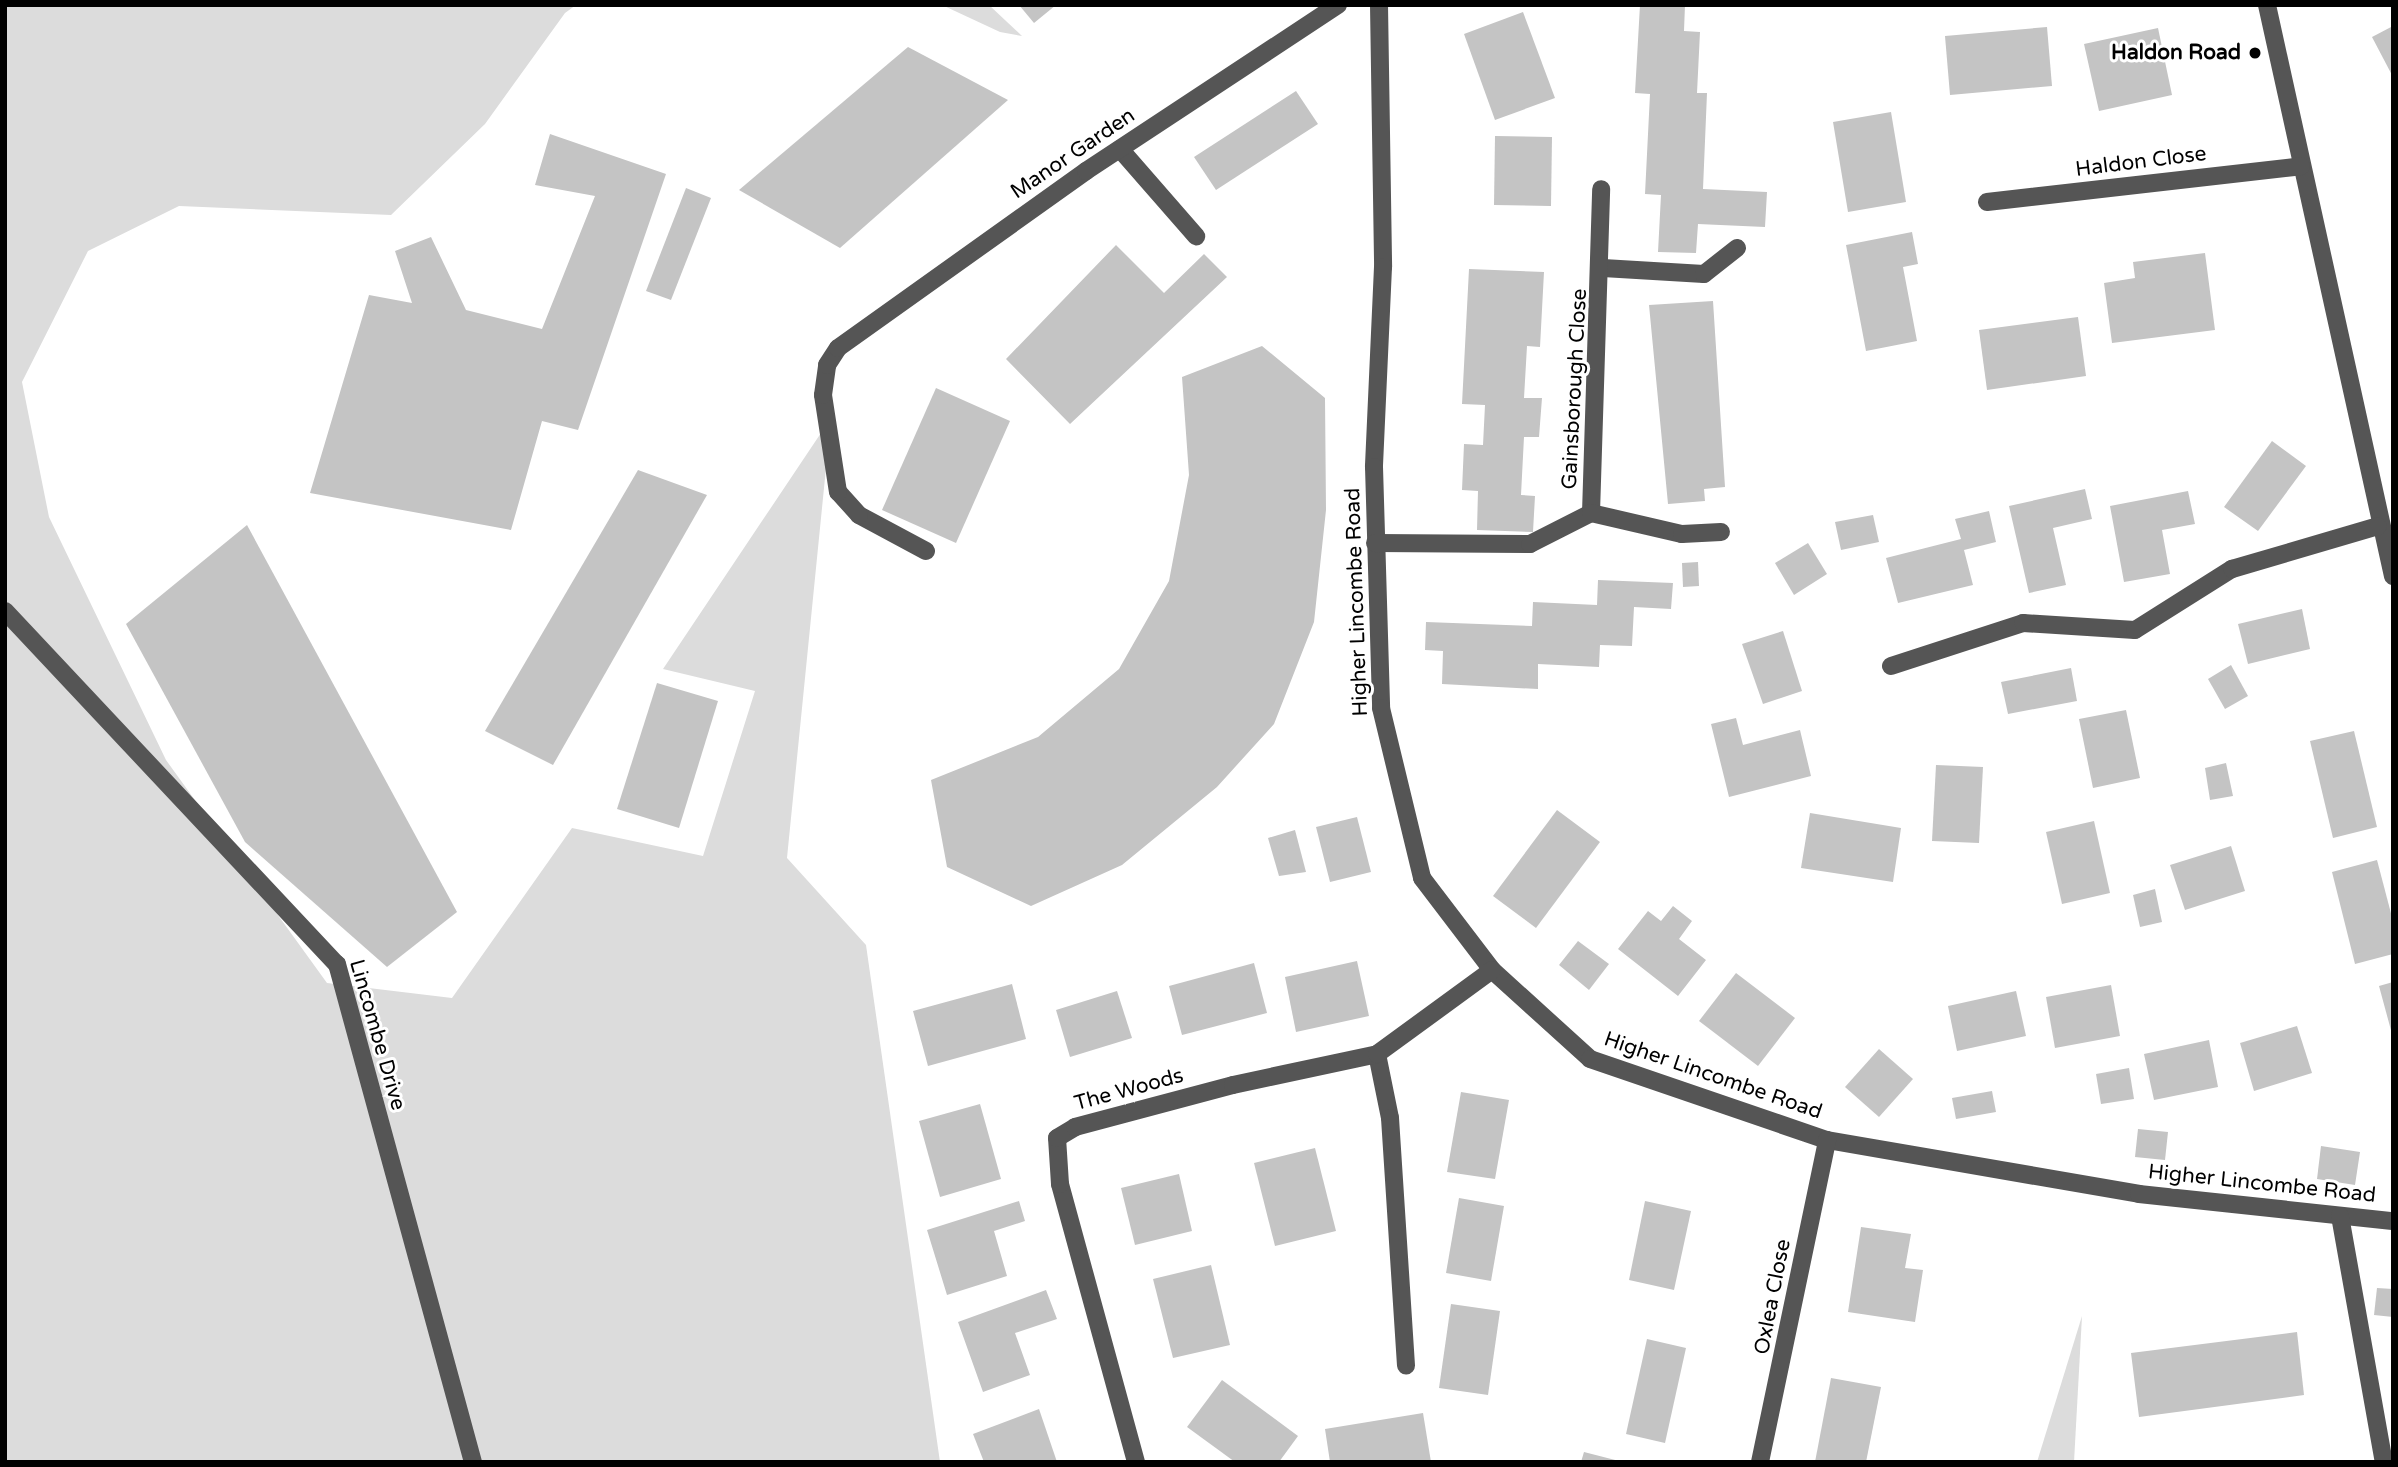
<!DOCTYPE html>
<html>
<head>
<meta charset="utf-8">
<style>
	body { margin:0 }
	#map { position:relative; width:2398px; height:1467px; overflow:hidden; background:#fff; font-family:"Varela Round",sans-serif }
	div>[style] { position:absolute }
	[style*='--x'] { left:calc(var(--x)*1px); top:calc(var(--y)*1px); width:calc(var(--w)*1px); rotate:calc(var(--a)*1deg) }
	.green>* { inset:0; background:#dcdcdc }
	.building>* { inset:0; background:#c4c4c4 }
	.minor>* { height:18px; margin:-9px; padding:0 9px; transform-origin:9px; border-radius:9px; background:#555 }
	.dots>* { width:19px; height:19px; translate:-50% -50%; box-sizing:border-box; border:4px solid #fff; border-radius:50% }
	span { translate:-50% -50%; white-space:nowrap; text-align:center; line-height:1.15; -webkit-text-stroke:6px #fff; paint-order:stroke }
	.poi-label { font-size:21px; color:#000; font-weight:700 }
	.right { translate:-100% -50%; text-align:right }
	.street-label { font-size:21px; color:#000 }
	.frame { position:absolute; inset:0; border:7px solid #000; pointer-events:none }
</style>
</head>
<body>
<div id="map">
	<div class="green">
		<div style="clip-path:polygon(5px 5px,576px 5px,565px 13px,485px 124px,391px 215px,179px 206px,88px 251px,22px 382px,49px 517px,166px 760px,327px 983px,452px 998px,572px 828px,703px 856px,755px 691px,663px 669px,831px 418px,787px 858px,866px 945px,940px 1462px,5px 1462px)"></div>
		<div style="clip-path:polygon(942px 5px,989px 5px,1022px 36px,1000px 32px)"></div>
		<div style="clip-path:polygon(2082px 1316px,2074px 1462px,2037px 1462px)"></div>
	</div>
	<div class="building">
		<div style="clip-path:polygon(1019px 5px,1056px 5px,1034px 23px)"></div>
		<div style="clip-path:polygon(1640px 5px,1685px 5px,1684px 31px,1700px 32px,1697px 93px,1707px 93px,1703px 189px,1767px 192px,1765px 227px,1698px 224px,1696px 253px,1658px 252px,1661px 195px,1645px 194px,1650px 94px,1635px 93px)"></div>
		<div style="clip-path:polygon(1523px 12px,1555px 98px,1495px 120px,1464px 34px)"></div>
		<div style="clip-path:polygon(2393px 26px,2393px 77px,2372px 37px)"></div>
		<div style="clip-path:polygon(2047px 27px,2052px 86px,1950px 95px,1945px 36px)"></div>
		<div style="clip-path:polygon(2158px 28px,2172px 95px,2099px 111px,2084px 44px)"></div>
		<div style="clip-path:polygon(908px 47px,1008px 100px,840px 248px,739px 190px)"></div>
		<div style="clip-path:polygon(1296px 91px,1318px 124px,1216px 190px,1194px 157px)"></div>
		<div style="clip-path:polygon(1891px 112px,1906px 202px,1848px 212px,1833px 122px)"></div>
		<div style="clip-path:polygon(550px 134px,666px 174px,578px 430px,542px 421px,511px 530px,310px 493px,369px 295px,412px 303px,395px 251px,431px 237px,466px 310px,542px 329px,595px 196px,535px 185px)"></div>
		<div style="clip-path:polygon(1495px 136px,1552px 137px,1551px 206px,1494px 205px)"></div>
		<div style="clip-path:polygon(686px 188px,711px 198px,671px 300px,646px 291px)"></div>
		<div style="clip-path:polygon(1912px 232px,1918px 264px,1903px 267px,1917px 341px,1866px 351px,1846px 245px)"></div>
		<div style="clip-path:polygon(1116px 245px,1164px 293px,1204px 254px,1227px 277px,1070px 424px,1006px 359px)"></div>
		<div style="clip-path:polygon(2205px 253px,2215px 330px,2112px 343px,2104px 283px,2135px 278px,2133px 262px)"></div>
		<div style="clip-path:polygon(1469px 269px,1544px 272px,1540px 347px,1527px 346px,1524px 398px,1542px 398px,1539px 437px,1524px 437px,1521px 495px,1535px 496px,1533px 532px,1477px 530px,1478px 491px,1462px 490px,1464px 444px,1483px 445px,1485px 405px,1462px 404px)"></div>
		<div style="clip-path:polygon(1713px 301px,1725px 487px,1704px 489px,1705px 501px,1668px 504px,1649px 305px)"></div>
		<div style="clip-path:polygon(2078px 317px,2086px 376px,1987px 390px,1979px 330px)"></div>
		<div style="clip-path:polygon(1262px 346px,1325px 398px,1326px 510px,1314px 622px,1274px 724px,1217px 787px,1122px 865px,1031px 906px,947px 867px,931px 780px,1038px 737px,1119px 669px,1169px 581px,1189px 475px,1182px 377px)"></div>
		<div style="clip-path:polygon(936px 388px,1010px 421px,956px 543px,882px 510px)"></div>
		<div style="clip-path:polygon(2272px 441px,2306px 466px,2258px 531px,2224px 507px)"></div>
		<div style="clip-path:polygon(638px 470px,707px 495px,553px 765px,485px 731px)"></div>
		<div style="clip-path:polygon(2085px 489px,2092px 519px,2053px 528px,2066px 585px,2029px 593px,2009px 506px)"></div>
		<div style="clip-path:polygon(2188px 491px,2195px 524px,2162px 530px,2170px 574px,2124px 582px,2110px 506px)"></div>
		<div style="clip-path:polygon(1989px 511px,1996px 542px,1964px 550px,1973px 585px,1898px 603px,1886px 558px,1961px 539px,1955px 519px)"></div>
		<div style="clip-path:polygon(1873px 515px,1879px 542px,1841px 550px,1835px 522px)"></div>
		<div style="clip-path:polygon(247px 525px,457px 912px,387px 967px,245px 842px,126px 624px)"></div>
		<div style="clip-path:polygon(1808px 543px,1827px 574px,1794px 595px,1775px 563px)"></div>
		<div style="clip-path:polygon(1698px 562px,1699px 586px,1683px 587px,1682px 563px)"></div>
		<div style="clip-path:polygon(1598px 580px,1673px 583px,1671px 609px,1634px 607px,1632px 646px,1600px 645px,1599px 667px,1538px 664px,1538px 689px,1442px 684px,1443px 651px,1425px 650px,1426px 622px,1532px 626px,1533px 602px,1597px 605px)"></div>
		<div style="clip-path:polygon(2302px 609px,2310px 649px,2248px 664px,2238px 624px)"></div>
		<div style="clip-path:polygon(1783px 631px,1802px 691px,1763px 704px,1742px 644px)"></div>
		<div style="clip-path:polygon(2231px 665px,2248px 696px,2225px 709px,2208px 679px)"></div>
		<div style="clip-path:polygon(2071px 668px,2077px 701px,2008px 714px,2001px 682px)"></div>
		<div style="clip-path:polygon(657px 683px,718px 701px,679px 828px,617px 809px)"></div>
		<div style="clip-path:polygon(2126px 710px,2140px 778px,2093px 788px,2079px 719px)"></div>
		<div style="clip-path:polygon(1736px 718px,1743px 745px,1800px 730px,1811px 776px,1729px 797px,1711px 724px)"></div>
		<div style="clip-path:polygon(2354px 731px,2377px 827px,2333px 838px,2310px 741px)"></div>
		<div style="clip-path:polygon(2226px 763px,2233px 796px,2210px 800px,2205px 768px)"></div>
		<div style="clip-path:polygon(1936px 765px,1983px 767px,1979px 843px,1932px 841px)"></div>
		<div style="clip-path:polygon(1557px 810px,1600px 842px,1536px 928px,1493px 896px)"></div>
		<div style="clip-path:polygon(1810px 813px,1901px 828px,1893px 882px,1801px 868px)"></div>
		<div style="clip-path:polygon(1357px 817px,1371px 872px,1330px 882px,1316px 827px)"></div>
		<div style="clip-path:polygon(2094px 821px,2110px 893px,2062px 904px,2046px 832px)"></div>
		<div style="clip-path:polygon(1295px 830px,1306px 872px,1279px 876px,1268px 838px)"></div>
		<div style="clip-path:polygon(2231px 846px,2245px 891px,2185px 910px,2170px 865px)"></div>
		<div style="clip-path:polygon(2377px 860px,2393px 921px,2393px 954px,2355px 964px,2332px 872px)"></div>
		<div style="clip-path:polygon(2155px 889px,2162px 922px,2140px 927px,2133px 895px)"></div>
		<div style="clip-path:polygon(1673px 906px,1692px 921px,1679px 939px,1706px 960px,1678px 996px,1618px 949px,1648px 911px,1661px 921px)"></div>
		<div style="clip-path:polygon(1578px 941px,1609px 964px,1589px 990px,1559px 965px)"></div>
		<div style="clip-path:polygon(1357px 961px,1369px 1016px,1296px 1032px,1285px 977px)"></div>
		<div style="clip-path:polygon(1254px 963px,1267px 1013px,1182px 1035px,1169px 986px)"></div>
		<div style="clip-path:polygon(1736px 973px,1795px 1018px,1758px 1066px,1699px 1021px)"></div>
		<div style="clip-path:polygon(2393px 982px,2393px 1034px,2392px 1034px,2379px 986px)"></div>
		<div style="clip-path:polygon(1012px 984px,1026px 1039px,928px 1066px,913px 1011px)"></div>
		<div style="clip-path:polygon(2111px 985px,2120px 1036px,2055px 1048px,2046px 997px)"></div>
		<div style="clip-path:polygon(1117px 991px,1132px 1038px,1070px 1057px,1056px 1010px)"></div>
		<div style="clip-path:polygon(2016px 991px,2026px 1036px,1957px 1051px,1948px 1006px)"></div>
		<div style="clip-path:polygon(2297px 1026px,2312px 1073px,2254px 1091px,2240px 1043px)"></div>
		<div style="clip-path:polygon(2209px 1040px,2218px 1087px,2154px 1100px,2144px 1054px)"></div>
		<div style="clip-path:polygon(1879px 1049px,1913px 1079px,1879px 1117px,1845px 1087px)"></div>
		<div style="clip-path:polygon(2129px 1068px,2134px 1099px,2101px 1104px,2096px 1074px)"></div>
		<div style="clip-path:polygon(1992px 1091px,1996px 1112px,1956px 1119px,1952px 1098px)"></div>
		<div style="clip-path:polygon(1461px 1092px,1509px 1100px,1495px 1179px,1447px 1172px)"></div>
		<div style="clip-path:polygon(980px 1104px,1001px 1179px,940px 1197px,919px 1121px)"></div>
		<div style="clip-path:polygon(2138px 1129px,2168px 1132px,2165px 1160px,2135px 1157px)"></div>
		<div style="clip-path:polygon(2321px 1146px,2360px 1152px,2355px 1185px,2317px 1179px)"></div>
		<div style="clip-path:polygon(1315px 1148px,1336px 1231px,1275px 1246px,1254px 1163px)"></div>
		<div style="clip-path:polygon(1179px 1174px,1192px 1231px,1135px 1245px,1121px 1188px)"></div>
		<div style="clip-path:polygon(1459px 1198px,1504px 1206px,1491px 1281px,1446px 1273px)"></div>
		<div style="clip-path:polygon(1019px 1201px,1025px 1221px,994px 1231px,1007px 1276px,947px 1295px,927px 1230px)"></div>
		<div style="clip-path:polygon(1645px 1201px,1691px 1211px,1674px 1290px,1629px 1280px)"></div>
		<div style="clip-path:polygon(1861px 1227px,1911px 1234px,1905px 1268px,1923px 1270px,1915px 1322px,1848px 1312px)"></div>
		<div style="clip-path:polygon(1211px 1265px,1230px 1345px,1173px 1358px,1153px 1279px)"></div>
		<div style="clip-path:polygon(2377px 1288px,2393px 1289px,2393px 1317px,2374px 1315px)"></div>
		<div style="clip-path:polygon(1046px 1290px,1057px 1319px,1015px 1333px,1030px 1375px,983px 1392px,958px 1322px)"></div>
		<div style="clip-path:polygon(1451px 1304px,1500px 1311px,1488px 1395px,1439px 1388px)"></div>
		<div style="clip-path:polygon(2297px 1332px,2304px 1395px,2139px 1417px,2131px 1353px)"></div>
		<div style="clip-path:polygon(1647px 1339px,1686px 1348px,1665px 1443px,1626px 1434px)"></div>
		<div style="clip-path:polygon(1831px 1378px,1881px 1387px,1866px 1462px,1815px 1462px)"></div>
		<div style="clip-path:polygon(1222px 1380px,1298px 1436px,1279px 1462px,1235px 1462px,1187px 1427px)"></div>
		<div style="clip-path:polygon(1039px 1409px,1057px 1462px,984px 1462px,973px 1434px)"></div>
		<div style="clip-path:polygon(1423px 1413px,1431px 1462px,1330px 1462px,1325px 1429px)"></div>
		<div style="clip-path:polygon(1584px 1452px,1619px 1461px,1619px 1462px,1581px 1462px)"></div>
	</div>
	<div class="minor">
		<div style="--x:1379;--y:5;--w:262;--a:89.1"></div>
		<div style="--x:1383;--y:267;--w:200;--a:92.6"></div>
		<div style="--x:1374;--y:467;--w:241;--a:88.3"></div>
		<div style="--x:1381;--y:708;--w:175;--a:76.4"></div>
		<div style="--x:1422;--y:878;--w:116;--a:52.7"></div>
		<div style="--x:1492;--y:970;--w:132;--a:42.2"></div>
		<div style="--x:1590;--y:1059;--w:250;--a:18.9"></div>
		<div style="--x:1827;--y:1140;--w:317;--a:9.8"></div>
		<div style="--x:2139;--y:1194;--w:255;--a:6.1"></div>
		<div style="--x:2267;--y:5;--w:585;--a:77.56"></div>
		<div style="--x:1120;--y:149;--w:116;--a:48.9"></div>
		<div style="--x:1987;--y:202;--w:316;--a:-6.5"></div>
		<div style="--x:1603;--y:268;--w:101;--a:3.4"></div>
		<div style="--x:1704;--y:274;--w:42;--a:-38.2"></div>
		<div style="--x:1591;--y:513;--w:324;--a:-88.2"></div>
		<div style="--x:1375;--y:543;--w:155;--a:0.4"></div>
		<div style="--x:1530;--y:544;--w:68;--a:-26.9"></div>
		<div style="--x:1591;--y:513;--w:93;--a:13"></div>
		<div style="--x:1682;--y:534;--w:39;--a:-3"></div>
		<div style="--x:926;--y:551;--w:76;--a:-151.8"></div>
		<div style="--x:859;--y:515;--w:31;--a:-132"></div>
		<div style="--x:838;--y:492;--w:98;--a:-98.8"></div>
		<div style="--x:823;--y:395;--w:30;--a:-82"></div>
		<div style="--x:827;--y:365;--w:20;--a:-57"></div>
		<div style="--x:838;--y:348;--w:305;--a:-35.5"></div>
		<div style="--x:1086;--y:171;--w:302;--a:-33.4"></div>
		<div style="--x:5;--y:611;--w:485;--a:46.8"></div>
		<div style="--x:337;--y:964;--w:516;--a:74.73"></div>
		<div style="--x:1891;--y:666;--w:139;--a:-18"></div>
		<div style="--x:2023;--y:623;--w:112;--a:3.6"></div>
		<div style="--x:2135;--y:630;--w:115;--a:-32.2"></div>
		<div style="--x:2232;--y:569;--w:152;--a:-16.4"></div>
		<div style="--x:1377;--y:1054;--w:65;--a:78.5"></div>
		<div style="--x:1390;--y:1118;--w:248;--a:86.3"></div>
		<div style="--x:2340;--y:1216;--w:250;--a:79.9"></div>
		<div style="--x:1136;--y:1462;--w:288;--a:-105.3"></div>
		<div style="--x:1060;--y:1184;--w:46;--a:-93.7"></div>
		<div style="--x:1057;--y:1138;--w:21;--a:-31"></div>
		<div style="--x:1075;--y:1127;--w:163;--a:-14.9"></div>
		<div style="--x:1233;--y:1085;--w:147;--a:-12.1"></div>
		<div style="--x:1377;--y:1054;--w:142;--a:-36.1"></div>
		<div style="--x:1760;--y:1462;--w:329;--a:-78.2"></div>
	</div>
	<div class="dots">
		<div style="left:2255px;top:53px;background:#000"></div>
	</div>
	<div class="poi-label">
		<span class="right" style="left:2241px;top:53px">Haldon Road</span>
	</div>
	<div class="street-label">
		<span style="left:1073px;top:154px;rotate:-34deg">Manor Garden</span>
		<span style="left:2141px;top:162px;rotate:-7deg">Haldon Close</span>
		<span style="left:1575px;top:389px;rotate:-87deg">Gainsborough Close</span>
		<span style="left:1357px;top:602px;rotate:-92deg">Higher Lincombe Road</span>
		<span style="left:377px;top:1035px;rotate:74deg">Lincombe Drive</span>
		<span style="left:1713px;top:1076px;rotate:19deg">Higher Lincombe Road</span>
		<span style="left:1129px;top:1090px;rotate:-15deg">The Woods</span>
		<span style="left:2262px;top:1184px;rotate:6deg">Higher Lincombe Road</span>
		<span style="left:1773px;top:1297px;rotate:-79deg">Oxlea Close</span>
	</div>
	<div class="frame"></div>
</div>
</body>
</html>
